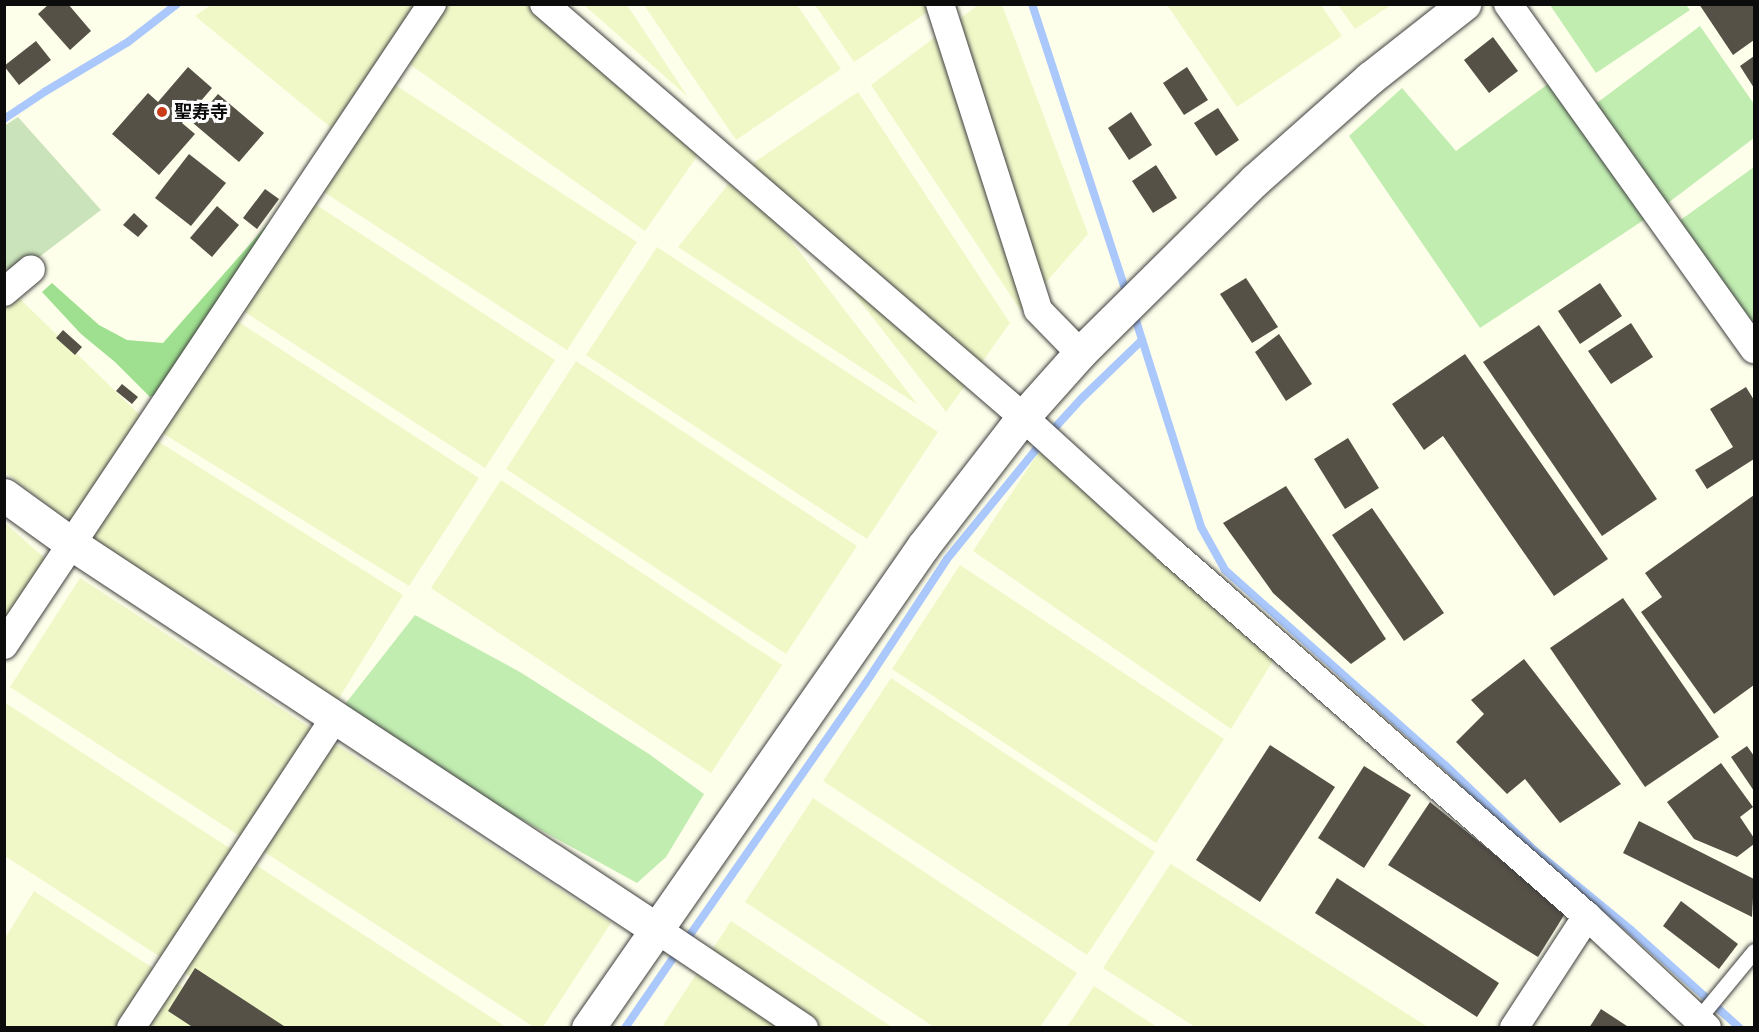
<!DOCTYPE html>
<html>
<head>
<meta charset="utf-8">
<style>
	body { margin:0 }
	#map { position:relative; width:1759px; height:1032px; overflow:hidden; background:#feffeb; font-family:"Roboto Serif","Noto Sans JP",serif }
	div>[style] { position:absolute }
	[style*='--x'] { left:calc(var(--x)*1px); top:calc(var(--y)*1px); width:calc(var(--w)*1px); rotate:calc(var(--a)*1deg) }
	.farmland>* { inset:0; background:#f0f8c8 }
	.green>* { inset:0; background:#c1edb1 }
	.forest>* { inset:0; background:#9ee08f }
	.cemetery>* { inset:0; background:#cbe3ba }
	.stream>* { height:8px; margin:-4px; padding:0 4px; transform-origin:4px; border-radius:4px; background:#aac8fc }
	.building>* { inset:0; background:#565147 }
	.roads { filter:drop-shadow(0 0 2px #3f3f3f) drop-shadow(0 0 2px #3f3f3f) }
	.service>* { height:15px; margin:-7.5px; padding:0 7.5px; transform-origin:7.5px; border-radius:7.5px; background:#fff }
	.minor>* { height:28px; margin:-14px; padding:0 14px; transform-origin:14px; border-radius:14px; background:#fff }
	.tertiary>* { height:33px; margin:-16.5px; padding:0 16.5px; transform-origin:16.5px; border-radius:16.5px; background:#fff }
	.dots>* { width:16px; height:16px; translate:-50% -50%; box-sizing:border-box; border:3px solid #fff; border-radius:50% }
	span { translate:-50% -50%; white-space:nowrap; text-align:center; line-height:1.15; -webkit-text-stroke:6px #fff; paint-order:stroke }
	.poi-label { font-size:18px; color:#0c0c0c; font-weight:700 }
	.left { translate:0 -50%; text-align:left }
	.frame { position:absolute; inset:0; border:6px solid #0c0c0c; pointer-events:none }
</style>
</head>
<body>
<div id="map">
	<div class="farmland">
		<div style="clip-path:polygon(212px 4px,534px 5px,705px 145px,645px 231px,398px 56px,383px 77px,637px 242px,567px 350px,313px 185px,340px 135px,195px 16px)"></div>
		<div style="clip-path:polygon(584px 5px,627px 5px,688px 97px)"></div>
		<div style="clip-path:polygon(644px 5px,797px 5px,841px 69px,736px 140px)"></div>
		<div style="clip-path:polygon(815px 5px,938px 5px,854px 62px)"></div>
		<div style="clip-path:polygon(978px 5px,1002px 5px,1088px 234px,1021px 311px,871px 85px)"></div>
		<div style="clip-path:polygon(1167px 5px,1321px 5px,1342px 36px,1237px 107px)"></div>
		<div style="clip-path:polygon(1338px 5px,1391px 5px,1355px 29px)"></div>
		<div style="clip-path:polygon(858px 92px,1010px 323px,946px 412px,753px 163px)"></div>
		<div style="clip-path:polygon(738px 172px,918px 405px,678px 247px)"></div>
		<div style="clip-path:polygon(301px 195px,555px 360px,485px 468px,231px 303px)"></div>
		<div style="clip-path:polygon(657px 247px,938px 432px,867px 539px,586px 355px)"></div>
		<div style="clip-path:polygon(17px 296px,142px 417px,75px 526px,5px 472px,4px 308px)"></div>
		<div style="clip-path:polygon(225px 313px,479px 478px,409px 586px,151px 426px)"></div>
		<div style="clip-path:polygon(576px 361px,857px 546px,786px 654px,506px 469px)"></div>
		<div style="clip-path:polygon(148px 435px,403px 595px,331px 711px,78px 546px)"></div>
		<div style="clip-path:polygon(1044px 444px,1281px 648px,1231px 729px,973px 551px)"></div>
		<div style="clip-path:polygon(501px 480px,782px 665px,711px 773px,431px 588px)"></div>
		<div style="clip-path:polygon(5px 523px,47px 560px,5px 629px)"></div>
		<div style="clip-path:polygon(960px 565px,1224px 739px,1156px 843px,892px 669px)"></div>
		<div style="clip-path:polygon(80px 578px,611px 923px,543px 1027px,534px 1027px,10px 687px)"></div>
		<div style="clip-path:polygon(891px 678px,1155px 852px,1087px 955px,823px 781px)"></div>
		<div style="clip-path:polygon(4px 702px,506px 1027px,268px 1027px,5px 856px)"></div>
		<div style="clip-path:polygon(813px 798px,1077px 973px,1040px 1027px,934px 1027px,745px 902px)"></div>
		<div style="clip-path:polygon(1171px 863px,1171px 864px,1428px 1027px,1195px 1027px,1103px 968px)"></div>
		<div style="clip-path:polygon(34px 891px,244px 1027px,5px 1027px,4px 940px)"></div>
		<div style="clip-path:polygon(731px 921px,892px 1027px,667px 1028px,663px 1025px)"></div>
		<div style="clip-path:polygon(1094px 986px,1157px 1027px,1067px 1027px)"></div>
	</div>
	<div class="green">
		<div style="clip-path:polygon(1686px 5px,1690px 10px,1596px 73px,1550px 5px)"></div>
		<div style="clip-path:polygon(1700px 26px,1754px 104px,1754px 138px,1656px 212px,1480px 328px,1349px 136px,1402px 88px,1456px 151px,1559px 76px,1594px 105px)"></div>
		<div style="clip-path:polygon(1754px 167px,1754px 349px,1668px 229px)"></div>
		<div style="clip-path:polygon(415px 615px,520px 672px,649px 754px,704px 794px,666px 857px,637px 883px,335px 717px)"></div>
	</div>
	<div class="forest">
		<div style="clip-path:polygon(288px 201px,164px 390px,150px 397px,115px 362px,81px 334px,42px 292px,52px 283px,99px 325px,127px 340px,163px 343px)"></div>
	</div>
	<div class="cemetery">
		<div style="clip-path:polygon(18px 117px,101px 210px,13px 277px,5px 267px,4px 126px)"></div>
	</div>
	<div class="stream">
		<div style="--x:1032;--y:4;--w:305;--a:71.9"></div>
		<div style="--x:4;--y:119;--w:50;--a:-33.7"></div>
		<div style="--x:46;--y:91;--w:96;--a:-30.9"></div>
		<div style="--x:128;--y:42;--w:62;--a:-37.8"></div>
		<div style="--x:1133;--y:311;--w:226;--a:72.5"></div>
		<div style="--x:1201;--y:527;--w:49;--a:60.8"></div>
		<div style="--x:1225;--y:570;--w:295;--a:41.6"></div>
		<div style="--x:1446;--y:766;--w:122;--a:43.7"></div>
		<div style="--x:1534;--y:850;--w:126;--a:39.5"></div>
		<div style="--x:1631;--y:930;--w:147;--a:42"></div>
		<div style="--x:1050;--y:433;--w:47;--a:-47.6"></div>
		<div style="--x:1082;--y:398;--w:83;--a:-44"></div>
		<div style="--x:685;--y:942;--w:315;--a:-55.1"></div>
		<div style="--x:865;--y:684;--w:149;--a:-56.7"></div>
		<div style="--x:947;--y:559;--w:151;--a:-50.9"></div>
		<div style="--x:625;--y:1028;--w:93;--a:-55.5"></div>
	</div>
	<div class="building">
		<div style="clip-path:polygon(49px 4px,68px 4px,91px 31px,70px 50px,38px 14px)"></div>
		<div style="clip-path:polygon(1699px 4px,1754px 4px,1754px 40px,1733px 55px)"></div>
		<div style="clip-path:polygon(1493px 37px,1518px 71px,1489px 93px,1464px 60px)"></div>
		<div style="clip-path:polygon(36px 41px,51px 60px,19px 85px,4px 66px)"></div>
		<div style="clip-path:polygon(1754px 56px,1754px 88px,1740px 66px)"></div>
		<div style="clip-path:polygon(188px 67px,212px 88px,182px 123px,195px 134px,159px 175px,112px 134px,148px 93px,158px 102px)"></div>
		<div style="clip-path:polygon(1187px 67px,1208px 100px,1184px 115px,1163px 83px)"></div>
		<div style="clip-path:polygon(218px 94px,264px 133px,239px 162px,193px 123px)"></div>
		<div style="clip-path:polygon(1218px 108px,1239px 140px,1216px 156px,1194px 123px)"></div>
		<div style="clip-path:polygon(1131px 112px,1152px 145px,1129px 160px,1108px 128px)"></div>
		<div style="clip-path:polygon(189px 154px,226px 183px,191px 226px,155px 198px)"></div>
		<div style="clip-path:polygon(1156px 165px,1177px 198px,1153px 213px,1132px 181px)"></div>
		<div style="clip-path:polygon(265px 189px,279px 199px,257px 229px,243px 218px)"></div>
		<div style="clip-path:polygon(217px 206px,239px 225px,212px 257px,190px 238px)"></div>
		<div style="clip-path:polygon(134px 213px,148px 226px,138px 237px,123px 225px)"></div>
		<div style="clip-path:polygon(1246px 278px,1278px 327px,1252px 343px,1220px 294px)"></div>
		<div style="clip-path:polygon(1600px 283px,1622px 316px,1580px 344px,1558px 311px)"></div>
		<div style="clip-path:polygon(1631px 323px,1653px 357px,1611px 384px,1588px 351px)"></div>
		<div style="clip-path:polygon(1539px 325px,1657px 499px,1602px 536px,1483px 362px)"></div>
		<div style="clip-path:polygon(63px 330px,82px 347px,75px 355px,56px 338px)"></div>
		<div style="clip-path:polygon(1279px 334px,1312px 384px,1286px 401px,1255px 352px)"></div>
		<div style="clip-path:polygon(1465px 354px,1608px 559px,1554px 596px,1443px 436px,1424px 450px,1392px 404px)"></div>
		<div style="clip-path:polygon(122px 384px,138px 397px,132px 404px,116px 391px)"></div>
		<div style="clip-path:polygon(1746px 387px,1754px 400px,1754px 459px,1707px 489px,1695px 470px,1733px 447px,1710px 409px)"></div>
		<div style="clip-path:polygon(1348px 438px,1379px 488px,1345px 509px,1314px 459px)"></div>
		<div style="clip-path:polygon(1286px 486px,1386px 639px,1351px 664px,1273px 593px,1223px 523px)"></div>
		<div style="clip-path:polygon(1754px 495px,1754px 685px,1714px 714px,1641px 612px,1662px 597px,1645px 573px)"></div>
		<div style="clip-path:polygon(1372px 508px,1444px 613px,1404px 641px,1332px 535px)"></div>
		<div style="clip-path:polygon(1623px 598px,1719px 737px,1645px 787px,1550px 648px)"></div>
		<div style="clip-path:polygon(1524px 659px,1621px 784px,1560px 823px,1525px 779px,1507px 794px,1456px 742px,1484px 714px,1471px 700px)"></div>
		<div style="clip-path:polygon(1270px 745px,1335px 787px,1260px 902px,1196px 860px)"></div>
		<div style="clip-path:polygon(1747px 746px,1754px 756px,1754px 791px,1731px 757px)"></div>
		<div style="clip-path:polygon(1721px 763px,1753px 807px,1740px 817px,1754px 838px,1754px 844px,1737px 857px,1694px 839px,1667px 802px)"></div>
		<div style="clip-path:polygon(1364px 766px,1411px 795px,1364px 868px,1318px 838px)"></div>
		<div style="clip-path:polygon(1430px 802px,1566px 912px,1538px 957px,1388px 865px)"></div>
		<div style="clip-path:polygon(1639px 821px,1754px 879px,1752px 917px,1623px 853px)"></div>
		<div style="clip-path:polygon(1337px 878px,1499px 983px,1477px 1017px,1315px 913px)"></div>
		<div style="clip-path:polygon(1681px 901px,1738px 944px,1719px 969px,1663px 926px)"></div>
		<div style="clip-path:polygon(195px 968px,287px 1028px,194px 1028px,168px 1011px)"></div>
		<div style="clip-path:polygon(1601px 1009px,1630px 1028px,1589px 1028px)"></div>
	</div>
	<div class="roads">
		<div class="service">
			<div style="--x:1698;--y:1019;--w:88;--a:-50.5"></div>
		</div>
		<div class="minor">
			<div style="--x:544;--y:4;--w:632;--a:40.77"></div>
			<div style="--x:1023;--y:417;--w:197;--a:42.3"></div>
			<div style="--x:1169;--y:550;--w:556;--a:41.21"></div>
			<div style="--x:1587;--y:916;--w:164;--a:43"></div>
			<div style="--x:940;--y:4;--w:321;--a:72.2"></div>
			<div style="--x:1038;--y:310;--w:60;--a:45.7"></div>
			<div style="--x:1508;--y:4;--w:424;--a:54.5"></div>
			<div style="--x:4;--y:292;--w:35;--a:-40"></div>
			<div style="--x:4;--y:645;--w:771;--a:-56.27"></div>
			<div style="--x:656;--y:929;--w:178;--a:33.8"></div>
			<div style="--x:131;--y:1028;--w:372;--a:-56.7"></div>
			<div style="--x:1514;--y:1028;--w:134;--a:-56.9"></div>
		</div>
		<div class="tertiary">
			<div style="--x:4;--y:495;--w:84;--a:35.8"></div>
			<div style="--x:72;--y:544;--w:699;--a:33.39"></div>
			<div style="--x:588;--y:1028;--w:588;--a:-55.18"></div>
			<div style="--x:924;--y:545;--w:162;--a:-52.3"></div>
			<div style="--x:1023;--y:417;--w:86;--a:-48.3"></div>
			<div style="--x:1080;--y:353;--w:246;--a:-44.7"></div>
			<div style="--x:1255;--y:180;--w:154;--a:-41.6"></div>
			<div style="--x:1370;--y:78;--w:120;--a:-38.2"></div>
		</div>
	</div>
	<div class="dots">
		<div style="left:162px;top:112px;background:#c93c17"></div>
	</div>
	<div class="poi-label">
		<span class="left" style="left:174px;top:112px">聖寿寺</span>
	</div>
	<div class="frame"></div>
</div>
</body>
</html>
